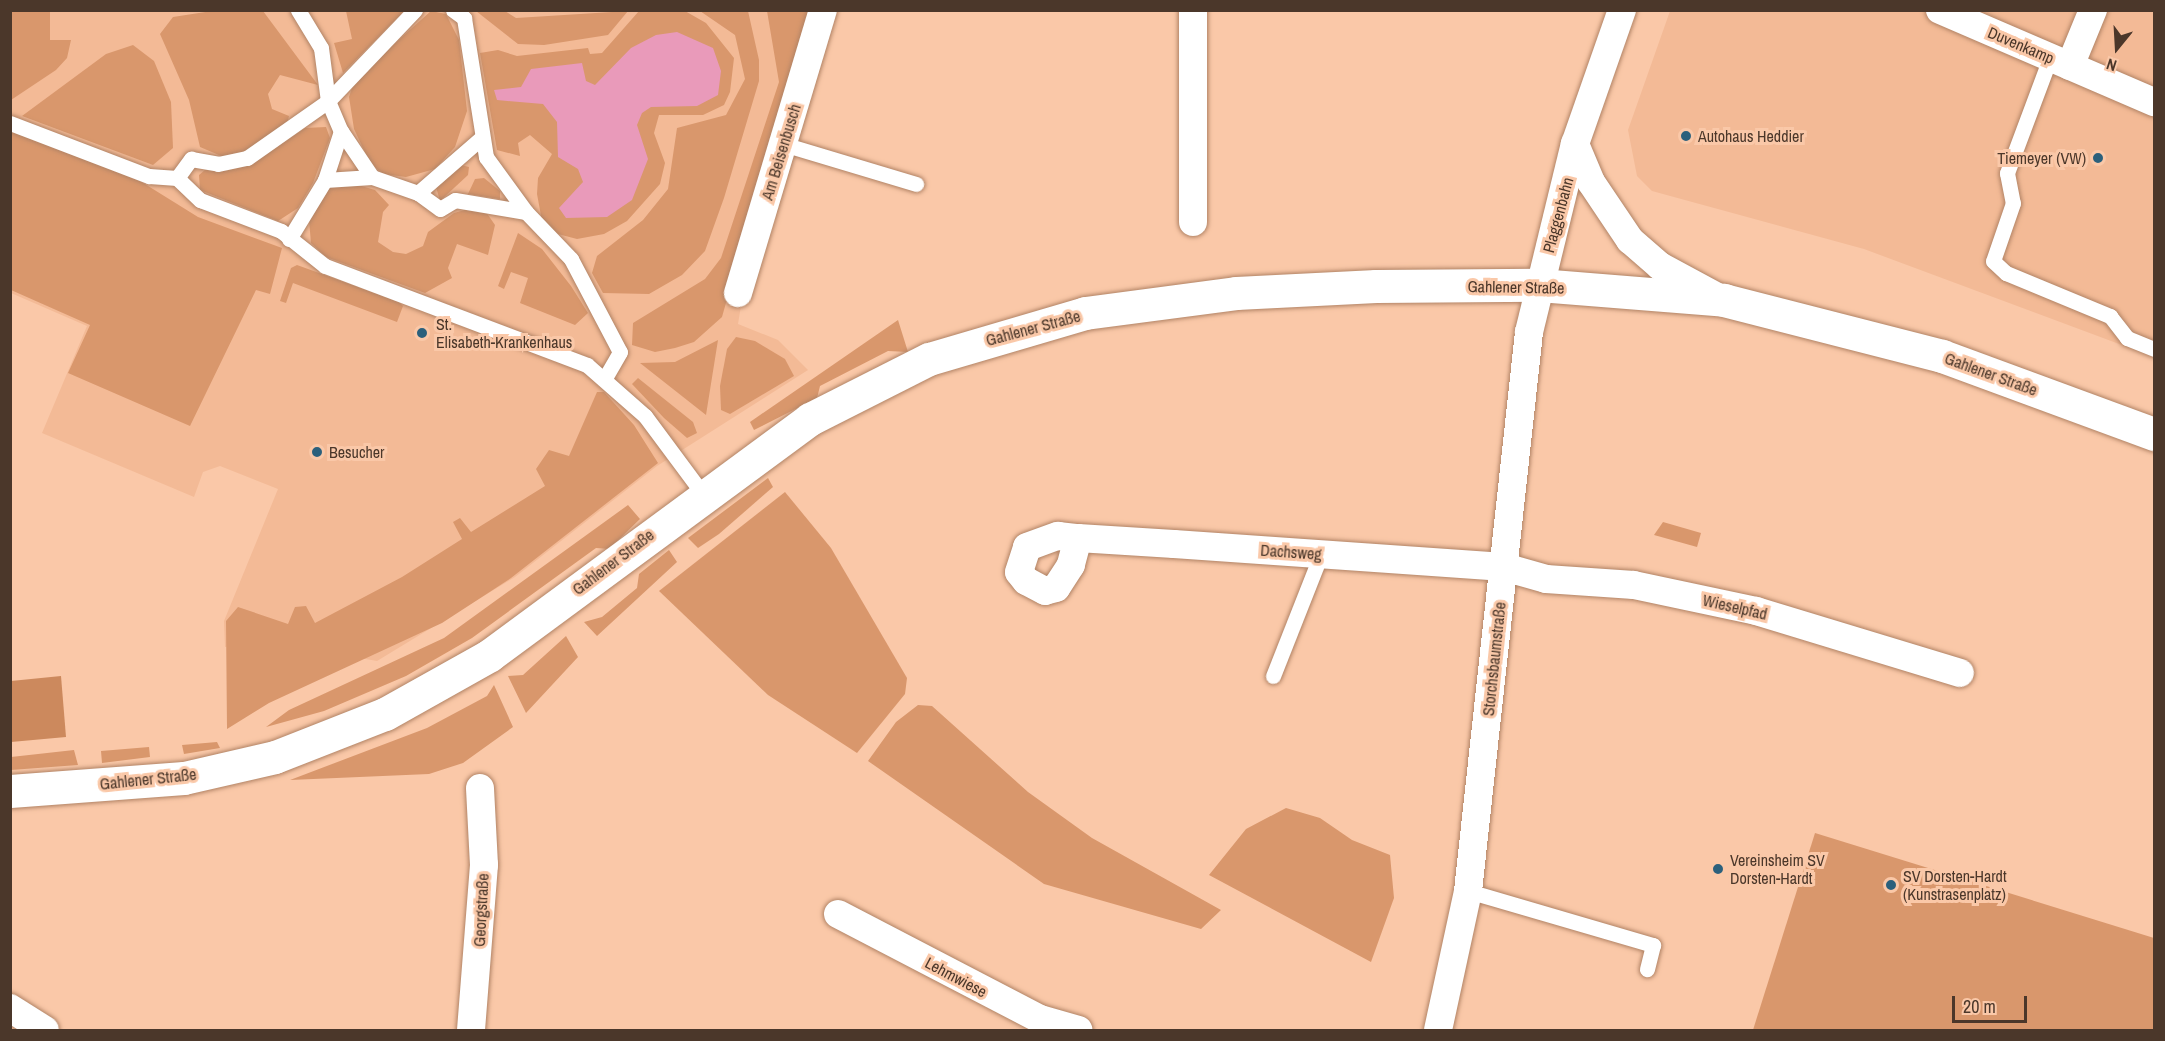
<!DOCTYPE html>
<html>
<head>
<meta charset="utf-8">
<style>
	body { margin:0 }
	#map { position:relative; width:2165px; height:1041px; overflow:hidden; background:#fac8a8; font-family:"Archivo Narrow",sans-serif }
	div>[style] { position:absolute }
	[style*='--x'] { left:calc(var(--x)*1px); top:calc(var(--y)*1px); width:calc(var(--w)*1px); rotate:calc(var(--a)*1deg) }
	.built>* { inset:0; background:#f3ba96 }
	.green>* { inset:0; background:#d9976c }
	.forest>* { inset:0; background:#cc895d }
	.water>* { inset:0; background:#e99aba }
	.roads { filter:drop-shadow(0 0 2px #b18365) drop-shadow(0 0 2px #b18365) }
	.service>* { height:15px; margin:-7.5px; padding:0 7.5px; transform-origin:7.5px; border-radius:7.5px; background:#fff }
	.minor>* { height:28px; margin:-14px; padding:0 14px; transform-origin:14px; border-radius:14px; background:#fff }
	.secondary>* { height:33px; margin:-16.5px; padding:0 16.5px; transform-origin:16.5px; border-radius:16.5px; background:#fff }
	.dots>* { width:16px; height:16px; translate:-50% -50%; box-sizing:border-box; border:3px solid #fac8a8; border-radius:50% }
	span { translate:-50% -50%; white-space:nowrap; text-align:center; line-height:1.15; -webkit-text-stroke:6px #fac8a8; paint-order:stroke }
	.street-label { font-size:16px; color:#4b372a }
	.poi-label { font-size:16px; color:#4b372a }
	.left { translate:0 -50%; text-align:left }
	.right { translate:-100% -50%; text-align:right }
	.frame { position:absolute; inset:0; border:12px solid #4b372a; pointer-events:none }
	.north { position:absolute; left:2087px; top:18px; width:60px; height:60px; -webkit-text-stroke:4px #fac8a8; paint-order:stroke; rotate:198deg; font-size:16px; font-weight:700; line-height:24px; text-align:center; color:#4b372a }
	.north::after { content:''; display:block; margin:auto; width:21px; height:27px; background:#4b372a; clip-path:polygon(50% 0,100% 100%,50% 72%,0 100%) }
	.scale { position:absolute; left:1952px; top:996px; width:75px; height:27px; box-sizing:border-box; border:3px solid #4b372a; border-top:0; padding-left:8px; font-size:18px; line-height:21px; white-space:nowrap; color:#4b372a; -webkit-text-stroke:4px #fac8a8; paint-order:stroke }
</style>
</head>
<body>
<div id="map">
	<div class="built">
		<div style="clip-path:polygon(11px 11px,814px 11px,754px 227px,738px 324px,778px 340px,808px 370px,657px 466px,515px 577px,377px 661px,281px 644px,225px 647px,224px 621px,278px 489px,220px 466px,203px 472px,194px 497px,42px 433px,87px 326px,11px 293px)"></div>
		<div style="clip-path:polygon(1670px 11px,2154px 11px,2154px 357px,1864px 249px,1652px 191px,1637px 176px,1628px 130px)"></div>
	</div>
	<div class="green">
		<div style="clip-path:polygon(10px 11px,50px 11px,50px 40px,71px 40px,67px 58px,56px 70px,11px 100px)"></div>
		<div style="clip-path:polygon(212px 11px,263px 11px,318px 85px,280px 75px,268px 94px,272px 109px,289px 116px,286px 128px,246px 154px,226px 158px,200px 147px,189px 100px,160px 34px,173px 17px)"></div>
		<div style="clip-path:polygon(346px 11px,404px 11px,343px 73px,334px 43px,352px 39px)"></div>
		<div style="clip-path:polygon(431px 11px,446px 14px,459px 40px,467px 111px,455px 147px,435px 169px,406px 177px,383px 174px,370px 163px,354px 129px,349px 97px,355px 79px)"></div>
		<div style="clip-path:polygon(476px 11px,505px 11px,516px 18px,628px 11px,608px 35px,544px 45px,518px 44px)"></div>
		<div style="clip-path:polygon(639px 11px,685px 11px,706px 23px,734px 58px,730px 92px,724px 105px,703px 115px,659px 115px,654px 133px,665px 163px,660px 184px,627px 221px,604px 234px,577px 239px,558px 234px,542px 221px,537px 194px,538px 178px,552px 154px,530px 135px,518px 143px,520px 156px,497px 150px,480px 53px,498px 50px,517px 56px,588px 48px,590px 54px,602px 53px)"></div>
		<div style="clip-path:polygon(700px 11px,748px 11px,759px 60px,759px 81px,724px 198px,705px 251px,682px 275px,649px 294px,603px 293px,592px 273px,597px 256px,643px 220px,668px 189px,677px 128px,726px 115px,745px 79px,735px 35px)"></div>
		<div style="clip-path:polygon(767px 11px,809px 11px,722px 317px,694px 342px,675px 348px,655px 352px,632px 345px,633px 323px,705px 279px,721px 258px,779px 82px)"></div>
		<div style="clip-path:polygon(133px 45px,154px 61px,171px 102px,173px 148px,153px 165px,22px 116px,106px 54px)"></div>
		<div style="clip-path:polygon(326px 127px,330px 138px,313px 183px,298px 208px,278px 221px,200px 190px,199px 175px,205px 170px,255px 162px,305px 128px)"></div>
		<div style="clip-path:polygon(10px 131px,132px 176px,198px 217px,282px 248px,270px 294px,256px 290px,190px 426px,68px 373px,90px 325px,11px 290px)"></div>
		<div style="clip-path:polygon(461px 165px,469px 167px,468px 175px,440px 201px,436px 187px)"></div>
		<div style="clip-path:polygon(484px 178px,500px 191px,500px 199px,468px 194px,475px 179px)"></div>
		<div style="clip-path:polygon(348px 182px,375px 190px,389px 205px,383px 212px,378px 242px,393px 252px,406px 254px,423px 246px,428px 232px,454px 213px,472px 208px,486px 212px,495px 225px,488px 255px,457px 244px,448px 268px,452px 278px,425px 293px,326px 257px,311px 243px,309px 220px,331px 186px)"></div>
		<div style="clip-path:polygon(518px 233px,542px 249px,571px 286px,588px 313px,575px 325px,520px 303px,528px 278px,511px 272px,504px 289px,498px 286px)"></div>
		<div style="clip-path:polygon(297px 265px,399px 302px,403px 306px,397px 322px,293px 283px,286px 303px,280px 301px,291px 268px)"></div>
		<div style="clip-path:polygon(898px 320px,908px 352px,888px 351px,820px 386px,817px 398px,754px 430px,750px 422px)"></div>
		<div style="clip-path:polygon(736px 337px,755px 341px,785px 359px,794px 376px,730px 414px,721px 410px,720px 386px,727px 349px)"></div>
		<div style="clip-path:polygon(718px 340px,706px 415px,640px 363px,675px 362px)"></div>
		<div style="clip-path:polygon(638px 378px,693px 422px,697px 433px,687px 438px,664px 418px,632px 384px)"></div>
		<div style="clip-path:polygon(597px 392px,604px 392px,634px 425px,658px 463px,511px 578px,442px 623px,269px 703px,227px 729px,226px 621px,238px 607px,288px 624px,295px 607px,306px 606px,315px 623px,402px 577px,462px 539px,453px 522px,460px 518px,471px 532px,545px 486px,536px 469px,549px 450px,569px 456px)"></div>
		<div style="clip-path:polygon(768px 478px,773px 487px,719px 534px,698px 548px,688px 538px)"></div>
		<div style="clip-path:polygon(785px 492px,831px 548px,907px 678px,905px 694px,857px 753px,768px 695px,659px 591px)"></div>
		<div style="clip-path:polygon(628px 505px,640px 519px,609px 549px,596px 548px,472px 638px,406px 676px,324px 711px,266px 727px,289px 710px,444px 638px)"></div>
		<div style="clip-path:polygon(1663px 522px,1701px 533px,1697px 547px,1654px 535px)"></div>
		<div style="clip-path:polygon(669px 550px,677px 562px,597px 636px,584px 622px,602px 617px,637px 588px,639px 574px)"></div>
		<div style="clip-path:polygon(566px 636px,578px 657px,526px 713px,508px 676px,523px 675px)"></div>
		<div style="clip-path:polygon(494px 685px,513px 727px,463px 763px,429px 774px,290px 780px,427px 728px,487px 696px)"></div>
		<div style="clip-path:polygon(918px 705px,932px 706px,1028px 792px,1092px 838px,1221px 910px,1201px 929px,1044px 884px,868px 761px,896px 722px)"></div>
		<div style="clip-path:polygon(217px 742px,220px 748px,184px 754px,182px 745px)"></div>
		<div style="clip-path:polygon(149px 747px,150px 757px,102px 763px,101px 751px)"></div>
		<div style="clip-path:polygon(74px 750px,78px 765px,11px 770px,11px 757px)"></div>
		<div style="clip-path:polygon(1286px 808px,1320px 818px,1352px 840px,1390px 855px,1394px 898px,1371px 962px,1209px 875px,1246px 829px)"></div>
		<div style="clip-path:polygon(1815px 833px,2154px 938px,2154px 1030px,1753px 1030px)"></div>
	</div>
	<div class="forest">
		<div style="clip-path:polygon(61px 676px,66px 737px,11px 742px,11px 681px)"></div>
	</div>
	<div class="water">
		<div style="clip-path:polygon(677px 32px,713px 48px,721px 71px,718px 95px,697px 106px,651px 107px,642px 113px,637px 125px,648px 159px,632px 200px,607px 217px,566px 218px,559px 208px,583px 182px,578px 169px,558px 157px,557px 122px,543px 104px,497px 100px,494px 90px,521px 87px,531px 69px,582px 63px,586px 81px,595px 85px,631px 48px,656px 35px)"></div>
	</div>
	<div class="roads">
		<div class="service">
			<div style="--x:298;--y:10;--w:44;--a:58.8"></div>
			<div style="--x:321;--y:48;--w:53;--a:82.5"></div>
			<div style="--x:328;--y:101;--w:126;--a:-46.3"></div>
			<div style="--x:453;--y:10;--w:14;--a:36"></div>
			<div style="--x:464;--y:18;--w:141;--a:81"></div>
			<div style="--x:486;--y:157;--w:68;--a:54"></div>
			<div style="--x:526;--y:212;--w:65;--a:46.2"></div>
			<div style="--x:571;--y:259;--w:105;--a:62.2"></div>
			<div style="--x:620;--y:352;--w:28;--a:120"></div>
			<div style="--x:2050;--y:58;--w:123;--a:110.5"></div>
			<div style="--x:2007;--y:173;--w:31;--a:79"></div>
			<div style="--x:2013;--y:203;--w:61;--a:109"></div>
			<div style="--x:1993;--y:261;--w:18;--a:43"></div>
			<div style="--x:2006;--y:273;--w:113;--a:22.5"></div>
			<div style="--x:2110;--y:316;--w:28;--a:52"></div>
			<div style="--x:2127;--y:338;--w:29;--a:22"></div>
			<div style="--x:10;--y:123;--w:149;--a:20.9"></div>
			<div style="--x:149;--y:176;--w:28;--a:4"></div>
			<div style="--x:177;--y:178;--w:32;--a:44"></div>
			<div style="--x:200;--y:200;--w:87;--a:20.9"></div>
			<div style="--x:281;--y:231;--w:56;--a:38.5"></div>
			<div style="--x:325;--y:266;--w:280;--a:20.7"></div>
			<div style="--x:587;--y:365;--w:77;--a:41.3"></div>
			<div style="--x:645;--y:416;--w:97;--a:53.4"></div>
			<div style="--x:341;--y:131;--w:55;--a:56"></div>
			<div style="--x:783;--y:144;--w:139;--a:16.7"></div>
			<div style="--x:177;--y:178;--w:24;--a:-54"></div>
			<div style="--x:191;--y:159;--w:27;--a:10"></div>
			<div style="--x:218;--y:164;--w:30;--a:-12"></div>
			<div style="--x:247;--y:158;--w:99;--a:-35.1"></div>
			<div style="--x:328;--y:101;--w:33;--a:67"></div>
			<div style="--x:341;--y:131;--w:52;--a:108.1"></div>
			<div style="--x:325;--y:180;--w:47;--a:-3.7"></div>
			<div style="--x:372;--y:177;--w:49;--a:19.2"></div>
			<div style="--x:418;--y:193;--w:27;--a:36"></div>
			<div style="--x:440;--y:209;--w:17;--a:-31"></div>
			<div style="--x:455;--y:200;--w:72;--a:9.6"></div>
			<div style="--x:418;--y:193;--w:84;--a:-41.1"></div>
			<div style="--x:289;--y:239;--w:69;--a:-58.6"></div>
			<div style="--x:1273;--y:676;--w:131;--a:-68.5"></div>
			<div style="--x:1468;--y:891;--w:193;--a:16.3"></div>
			<div style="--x:1653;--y:945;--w:25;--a:104"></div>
		</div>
		<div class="minor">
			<div style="--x:1193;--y:10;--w:212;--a:90"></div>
			<div style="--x:1940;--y:10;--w:233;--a:23.3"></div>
			<div style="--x:2070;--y:66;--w:61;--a:-67.7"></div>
			<div style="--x:1575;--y:144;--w:41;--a:67.2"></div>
			<div style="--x:1591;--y:182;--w:70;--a:56.1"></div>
			<div style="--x:1630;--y:240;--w:40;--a:41"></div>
			<div style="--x:1660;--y:266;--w:69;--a:28.4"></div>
			<div style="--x:738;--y:293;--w:295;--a:-73.3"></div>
			<div style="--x:1078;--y:538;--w:28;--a:105"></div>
			<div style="--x:1071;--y:565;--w:27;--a:123"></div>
			<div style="--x:1056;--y:588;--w:11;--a:165"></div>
			<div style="--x:1045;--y:591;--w:21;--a:-152"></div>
			<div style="--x:1026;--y:581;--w:11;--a:-128"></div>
			<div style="--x:1019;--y:572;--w:26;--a:-72"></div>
			<div style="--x:1027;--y:547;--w:33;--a:-20"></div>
			<div style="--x:1058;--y:536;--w:20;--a:6"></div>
			<div style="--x:1078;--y:538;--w:96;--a:3.6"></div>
			<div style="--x:1174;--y:544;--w:331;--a:4"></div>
			<div style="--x:1504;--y:567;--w:44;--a:15.9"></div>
			<div style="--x:1546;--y:579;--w:88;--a:3.9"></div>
			<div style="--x:1634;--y:585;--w:125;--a:12"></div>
			<div style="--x:1756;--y:611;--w:213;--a:16.9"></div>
			<div style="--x:838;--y:914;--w:228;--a:27.5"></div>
			<div style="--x:1040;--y:1019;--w:40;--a:16"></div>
			<div style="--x:10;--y:1008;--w:41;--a:32.2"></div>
			<div style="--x:471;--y:1030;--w:166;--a:-85.5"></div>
			<div style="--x:484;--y:865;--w:77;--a:-93"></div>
			<div style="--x:1438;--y:1030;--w:142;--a:-77.8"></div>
			<div style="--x:1468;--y:891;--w:562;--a:-83.77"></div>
			<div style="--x:1529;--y:332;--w:194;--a:-76.3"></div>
			<div style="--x:1575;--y:144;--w:142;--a:-70.7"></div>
		</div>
		<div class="secondary">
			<div style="--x:10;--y:791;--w:174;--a:-4.3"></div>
			<div style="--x:184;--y:778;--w:93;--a:-13"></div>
			<div style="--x:275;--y:757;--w:118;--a:-21.4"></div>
			<div style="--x:385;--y:714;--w:120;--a:-29.3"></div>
			<div style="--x:490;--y:655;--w:398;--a:-36.4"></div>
			<div style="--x:810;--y:419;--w:133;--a:-26.8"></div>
			<div style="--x:929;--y:359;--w:163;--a:-16.4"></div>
			<div style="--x:1085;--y:313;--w:152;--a:-7.5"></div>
			<div style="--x:1236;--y:293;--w:140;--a:-2.9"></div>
			<div style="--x:1376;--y:286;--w:163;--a:-0.4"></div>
			<div style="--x:1539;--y:285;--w:186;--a:4.6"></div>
			<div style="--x:1724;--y:300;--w:225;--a:14.4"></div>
			<div style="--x:1942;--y:356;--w:226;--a:20.2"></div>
		</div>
	</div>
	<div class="dots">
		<div style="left:1686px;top:136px;background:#2b607c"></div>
		<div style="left:2098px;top:158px;background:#2b607c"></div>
		<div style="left:422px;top:333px;background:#2b607c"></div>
		<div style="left:317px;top:452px;background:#2b607c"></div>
		<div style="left:1718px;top:869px;background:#2b607c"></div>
		<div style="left:1891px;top:885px;background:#2b607c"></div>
	</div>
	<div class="street-label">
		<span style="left:2021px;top:45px;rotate:23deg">Duvenkamp</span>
		<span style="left:781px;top:152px;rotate:-73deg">Am Beisenbusch</span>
		<span style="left:1558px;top:215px;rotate:-75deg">Plaggenbahn</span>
		<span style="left:1516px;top:287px;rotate:1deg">Gahlener Straße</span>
		<span style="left:1033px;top:328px;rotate:-15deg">Gahlener Straße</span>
		<span style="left:1991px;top:374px;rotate:20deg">Gahlener Straße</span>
		<span style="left:1291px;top:552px;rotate:4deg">Dachsweg</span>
		<span style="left:613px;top:562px;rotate:-37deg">Gahlener Straße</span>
		<span style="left:1735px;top:607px;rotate:13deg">Wieselpfad</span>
		<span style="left:1494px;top:659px;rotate:-84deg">Storchsbaumstraße</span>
		<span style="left:148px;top:779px;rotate:-6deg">Gahlener Straße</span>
		<span style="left:481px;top:910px;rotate:-87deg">Georgstraße</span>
		<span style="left:956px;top:977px;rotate:28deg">Lehmwiese</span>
	</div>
	<div class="poi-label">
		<span class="left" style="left:1698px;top:136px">Autohaus Heddier</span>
		<span class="right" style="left:2086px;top:158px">Tiemeyer (VW)</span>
		<span class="left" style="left:436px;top:333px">St.<br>Elisabeth-Krankenhaus</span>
		<span class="left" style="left:329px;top:452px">Besucher</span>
		<span class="left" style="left:1730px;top:869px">Vereinsheim SV<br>Dorsten-Hardt</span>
		<span class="left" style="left:1903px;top:885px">SV Dorsten-Hardt<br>(Kunstrasenplatz)</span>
	</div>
	<div class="frame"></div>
	<div class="north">N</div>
	<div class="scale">20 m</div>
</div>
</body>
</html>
